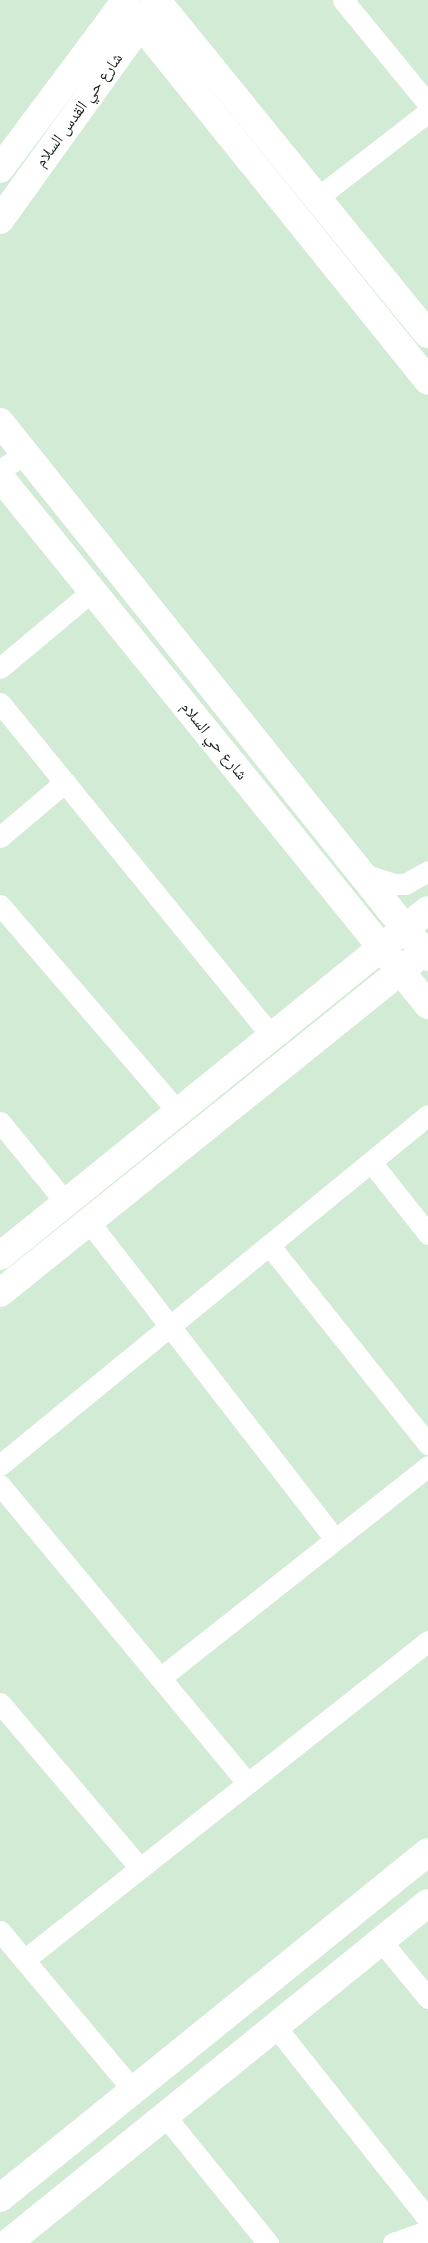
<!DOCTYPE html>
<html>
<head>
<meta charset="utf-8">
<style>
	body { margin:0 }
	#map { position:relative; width:428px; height:2243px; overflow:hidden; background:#d1ebd4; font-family:Raleway,"Noto Naskh Arabic",sans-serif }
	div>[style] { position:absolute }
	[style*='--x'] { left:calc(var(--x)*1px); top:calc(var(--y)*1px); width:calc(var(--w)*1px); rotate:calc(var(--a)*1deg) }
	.street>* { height:21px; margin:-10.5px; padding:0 10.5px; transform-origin:10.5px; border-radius:10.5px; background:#fff }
	.secondary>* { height:28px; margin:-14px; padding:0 14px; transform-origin:14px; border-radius:14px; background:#fff }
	span { translate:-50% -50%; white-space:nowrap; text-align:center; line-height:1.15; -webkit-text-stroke:4.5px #fff; paint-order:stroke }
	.street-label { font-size:16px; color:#172018 }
</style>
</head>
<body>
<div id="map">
	<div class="street">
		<div style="--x:343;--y:0;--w:134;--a:50.7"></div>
		<div style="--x:317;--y:198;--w:140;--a:-37.8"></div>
		<div style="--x:0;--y:470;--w:30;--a:-33"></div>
		<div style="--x:0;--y:668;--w:120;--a:-39.9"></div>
		<div style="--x:0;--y:703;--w:430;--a:50.8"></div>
		<div style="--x:0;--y:837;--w:85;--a:-40.2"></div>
		<div style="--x:360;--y:873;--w:35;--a:18"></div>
		<div style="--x:393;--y:884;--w:12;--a:0"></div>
		<div style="--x:405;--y:884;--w:26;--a:-29"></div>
		<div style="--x:0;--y:905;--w:273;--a:49.3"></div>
		<div style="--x:0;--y:1122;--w:104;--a:50.8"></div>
		<div style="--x:371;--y:1162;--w:92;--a:51.6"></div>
		<div style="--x:89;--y:1222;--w:401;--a:52.2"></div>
		<div style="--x:269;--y:1245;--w:255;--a:51.4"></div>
		<div style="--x:0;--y:1465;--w:553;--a:-39.27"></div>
		<div style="--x:0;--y:1485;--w:387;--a:50.3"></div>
		<div style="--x:160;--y:1678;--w:342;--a:-38.3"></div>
		<div style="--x:0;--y:1703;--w:216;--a:49.7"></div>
		<div style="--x:0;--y:1931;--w:207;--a:50.1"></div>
		<div style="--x:381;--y:1941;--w:74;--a:50.5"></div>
		<div style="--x:24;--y:1960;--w:515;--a:-38.29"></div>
		<div style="--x:275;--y:2026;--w:246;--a:51.6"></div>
		<div style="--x:165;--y:2116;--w:164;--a:51"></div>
		<div style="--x:393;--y:2243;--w:37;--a:-19"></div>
	</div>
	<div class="secondary">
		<div style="--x:157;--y:1;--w:429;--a:50.9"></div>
		<div style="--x:141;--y:25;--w:457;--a:51.1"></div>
		<div style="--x:0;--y:169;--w:211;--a:-53.3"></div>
		<div style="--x:0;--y:220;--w:259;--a:-54.3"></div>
		<div style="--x:0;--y:422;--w:685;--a:51.34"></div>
		<div style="--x:0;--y:477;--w:680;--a:50.97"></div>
		<div style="--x:0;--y:1256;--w:550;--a:-38.95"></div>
		<div style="--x:0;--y:1293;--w:531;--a:-38.81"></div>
		<div style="--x:0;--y:2198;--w:550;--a:-38.95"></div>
		<div style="--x:8;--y:2243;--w:540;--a:-38.99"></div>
	</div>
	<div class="street-label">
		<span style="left:79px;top:110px;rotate:-54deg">شارع حي القدس السلام</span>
		<span style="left:214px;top:741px;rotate:51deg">شارع حي السلام</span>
	</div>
</div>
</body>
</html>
